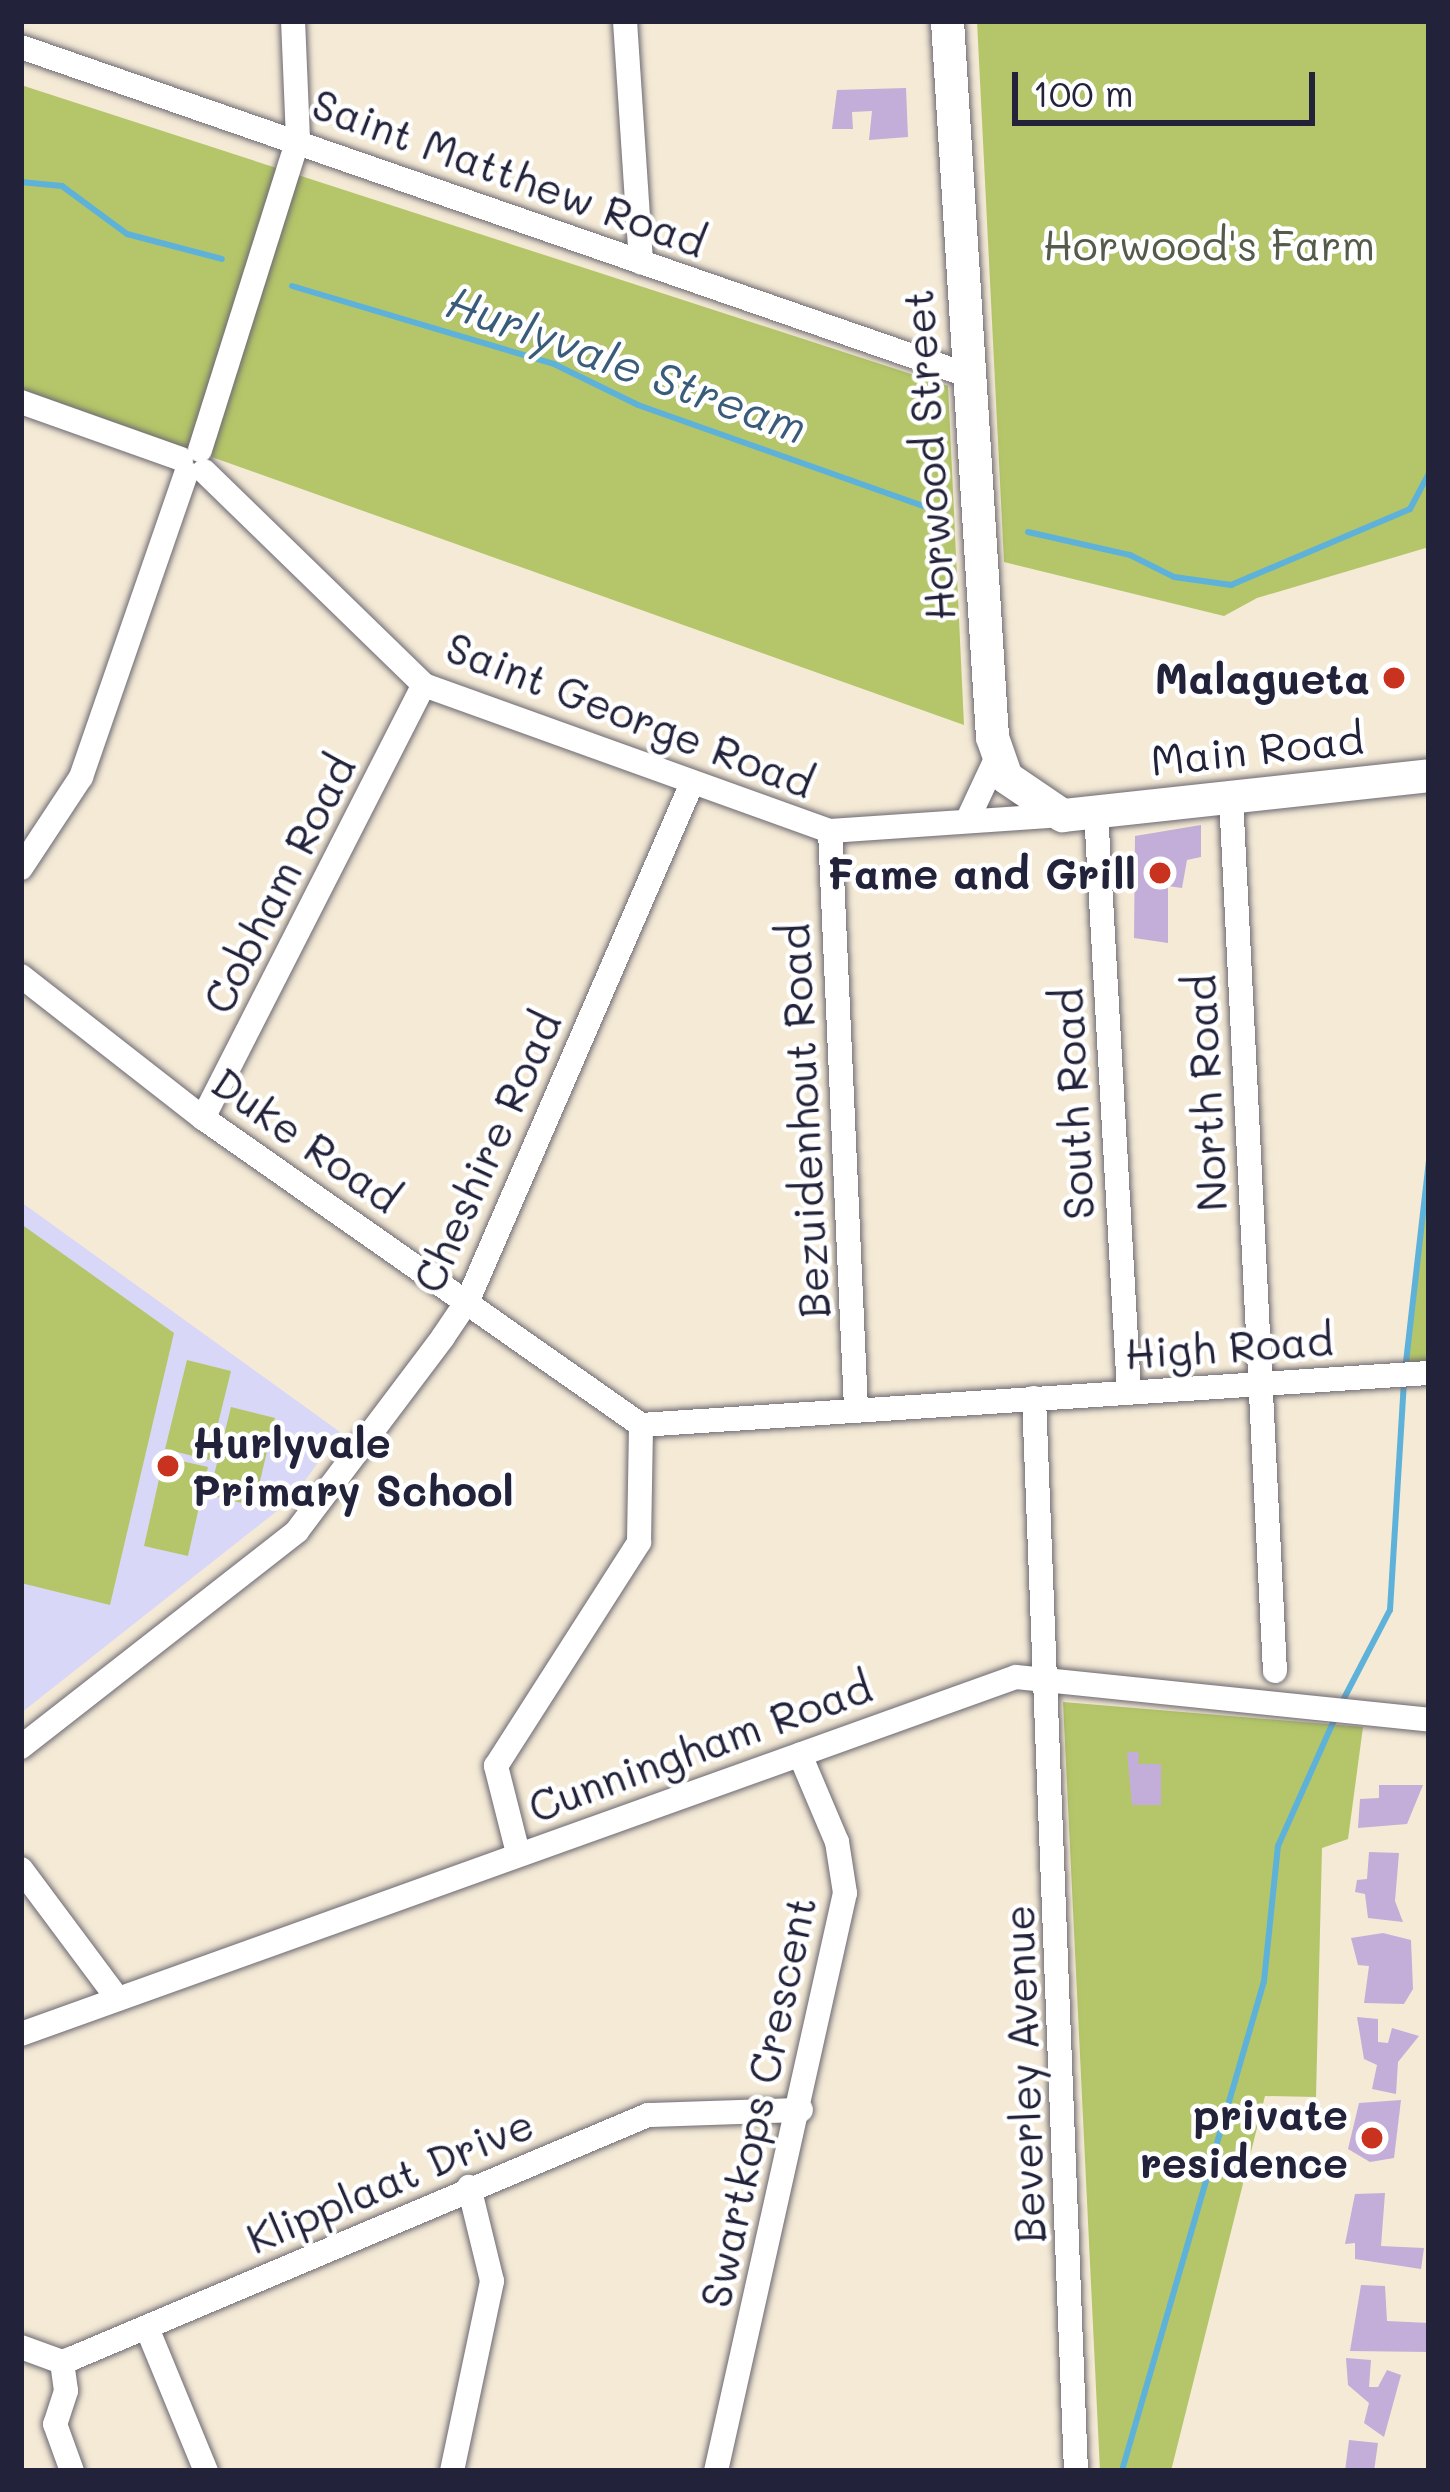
<!DOCTYPE html>
<html>
<head>
<meta charset="utf-8">
<style>
	body { margin:0 }
	#map { position:relative; width:1450px; height:2492px; overflow:hidden; background:#f4ead6; font-family:Mali,sans-serif }
	div>[style] { position:absolute }
	[style*='--x'] { left:calc(var(--x)*1px); top:calc(var(--y)*1px); width:calc(var(--w)*1px); rotate:calc(var(--a)*1deg) }
	.built>* { inset:0; background:#d9d7f8 }
	.green>* { inset:0; background:#b4c669 }
	.stream>* { height:6px; margin:-3px; padding:0 3px; transform-origin:3px; border-radius:3px; background:#5eb2da }
	.building>* { inset:0; background:#c2aed8 }
	.roads { filter:drop-shadow(0 0 3px #6c6871) drop-shadow(0 0 3px #6c6871) }
	.street>* { height:24px; margin:-12px; padding:0 12px; transform-origin:12px; border-radius:12px; background:#fff }
	.secondary>* { height:33px; margin:-16.5px; padding:0 16.5px; transform-origin:16.5px; border-radius:16.5px; background:#fff }
	.dots>* { width:33px; height:33px; translate:-50% -50%; box-sizing:border-box; border:6px solid #fff; border-radius:50% }
	span { translate:-50% -50%; white-space:nowrap; text-align:center; line-height:1.15; -webkit-text-stroke:9px #fff; paint-order:stroke }
	.street-label { font-size:42px; color:#22223b }
	.park-label { font-size:42px; color:#555b4b }
	.poi-label { font-size:42px; color:#22223b; font-weight:700 }
	.right { translate:-100% -50%; text-align:right }
	.left { translate:0 -50%; text-align:left }
	.water-label { font-size:45px; color:#3a5c7b; font-style:italic }
	.frame { position:absolute; inset:0; border:24px solid #22223b; pointer-events:none }
	.scale { position:absolute; left:1012px; top:72px; width:303px; height:54px; box-sizing:border-box; border:6px solid #22223b; border-top:0; padding-left:15px; font-size:36px; line-height:42px; white-space:nowrap; color:#22223b; -webkit-text-stroke:9px #fff; paint-order:stroke }
</style>
</head>
<body>
<div id="map">
	<div class="built">
		<div style="clip-path:polygon(21px 1202px,340px 1432px,291px 1500px,21px 1713px)"></div>
	</div>
	<div class="green">
		<div style="clip-path:polygon(977px 21px,1429px 21px,1429px 547px,1257px 598px,1224px 616px,1004px 562px)"></div>
		<div style="clip-path:polygon(21px 85px,948px 386px,964px 725px,21px 389px)"></div>
		<div style="clip-path:polygon(1429px 1166px,1429px 1373px,1404px 1374px)"></div>
		<div style="clip-path:polygon(21px 1224px,174px 1333px,110px 1605px,21px 1583px)"></div>
		<div style="clip-path:polygon(187px 1360px,231px 1371px,209px 1460px,165px 1449px)"></div>
		<div style="clip-path:polygon(231px 1407px,275px 1418px,254px 1506px,209px 1495px)"></div>
		<div style="clip-path:polygon(164px 1457px,208px 1467px,188px 1556px,144px 1546px)"></div>
		<div style="clip-path:polygon(1063px 1702px,1363px 1727px,1348px 1839px,1322px 1848px,1316px 2097px,1265px 2096px,1171px 2471px,1100px 2471px)"></div>
	</div>
	<div class="stream">
		<div style="--x:21;--y:182;--w:41;--a:5.6"></div>
		<div style="--x:62;--y:186;--w:81;--a:36.4"></div>
		<div style="--x:127;--y:234;--w:98;--a:14.7"></div>
		<div style="--x:292;--y:286;--w:273;--a:16.6"></div>
		<div style="--x:554;--y:364;--w:93;--a:26"></div>
		<div style="--x:638;--y:405;--w:317;--a:19.5"></div>
		<div style="--x:1028;--y:532;--w:105;--a:12.7"></div>
		<div style="--x:1130;--y:555;--w:49;--a:26.6"></div>
		<div style="--x:1174;--y:577;--w:58;--a:8"></div>
		<div style="--x:1231;--y:585;--w:194;--a:-23"></div>
		<div style="--x:1410;--y:509;--w:40;--a:-62"></div>
		<div style="--x:1405;--y:1371;--w:213;--a:-83.5"></div>
		<div style="--x:1340;--y:1706;--w:108;--a:-62.5"></div>
		<div style="--x:1390;--y:1610;--w:226;--a:-86.5"></div>
		<div style="--x:1123;--y:2467;--w:506;--a:-73.82"></div>
		<div style="--x:1264;--y:1981;--w:136;--a:-84.1"></div>
		<div style="--x:1278;--y:1846;--w:140;--a:-66"></div>
	</div>
	<div class="building">
		<div style="clip-path:polygon(906px 88px,908px 137px,869px 140px,872px 111px,852px 112px,853px 129px,832px 129px,837px 90px)"></div>
		<div style="clip-path:polygon(1201px 825px,1201px 857px,1187px 860px,1182px 888px,1168px 886px,1168px 943px,1134px 938px,1135px 836px)"></div>
		<div style="clip-path:polygon(1127px 1752px,1139px 1752px,1138px 1764px,1161px 1764px,1161px 1805px,1132px 1805px)"></div>
		<div style="clip-path:polygon(1379px 1785px,1423px 1785px,1407px 1824px,1358px 1828px,1360px 1799px,1379px 1798px)"></div>
		<div style="clip-path:polygon(1369px 1852px,1399px 1853px,1395px 1901px,1403px 1922px,1368px 1918px,1365px 1894px,1355px 1892px,1357px 1880px,1367px 1879px)"></div>
		<div style="clip-path:polygon(1383px 1933px,1411px 1940px,1413px 1989px,1404px 2004px,1364px 2003px,1369px 1966px,1358px 1965px,1351px 1938px)"></div>
		<div style="clip-path:polygon(1357px 2017px,1378px 2019px,1378px 2042px,1388px 2043px,1392px 2028px,1419px 2036px,1398px 2062px,1396px 2094px,1372px 2089px,1377px 2065px,1364px 2059px)"></div>
		<div style="clip-path:polygon(1401px 2100px,1394px 2158px,1370px 2162px,1348px 2149px,1359px 2103px)"></div>
		<div style="clip-path:polygon(1385px 2193px,1381px 2246px,1424px 2248px,1421px 2269px,1355px 2259px,1355px 2243px,1345px 2244px,1355px 2194px)"></div>
		<div style="clip-path:polygon(1361px 2285px,1385px 2286px,1387px 2321px,1429px 2323px,1429px 2352px,1350px 2351px)"></div>
		<div style="clip-path:polygon(1346px 2358px,1371px 2360px,1369px 2387px,1378px 2387px,1387px 2370px,1401px 2375px,1384px 2437px,1364px 2423px,1369px 2403px,1348px 2385px)"></div>
		<div style="clip-path:polygon(1349px 2440px,1378px 2443px,1374px 2471px,1345px 2471px)"></div>
	</div>
	<div class="roads">
		<div class="street">
			<div style="--x:625;--y:21;--w:242;--a:86.2"></div>
			<div style="--x:21;--y:47;--w:1004;--a:19.12"></div>
			<div style="--x:21;--y:402;--w:170;--a:19.6"></div>
			<div style="--x:200;--y:450;--w:326;--a:-72.5"></div>
			<div style="--x:298;--y:139;--w:118;--a:-92.4"></div>
			<div style="--x:204;--y:471;--w:307;--a:44.2"></div>
			<div style="--x:424;--y:685;--w:431;--a:19.8"></div>
			<div style="--x:830;--y:831;--w:233;--a:-3.9"></div>
			<div style="--x:1231;--y:797;--w:875;--a:87.12"></div>
			<div style="--x:1096;--y:812;--w:581;--a:86.74"></div>
			<div style="--x:967;--y:821;--w:71;--a:-64.9"></div>
			<div style="--x:830;--y:831;--w:578;--a:87.42"></div>
			<div style="--x:21;--y:868;--w:109;--a:-56.6"></div>
			<div style="--x:81;--y:777;--w:322;--a:-70.9"></div>
			<div style="--x:21;--y:976;--w:231;--a:38"></div>
			<div style="--x:203;--y:1118;--w:535;--a:35.03"></div>
			<div style="--x:641;--y:1425;--w:790;--a:-3.78"></div>
			<div style="--x:203;--y:1118;--w:486;--a:-63"></div>
			<div style="--x:1034;--y:1398;--w:1074;--a:87.76"></div>
			<div style="--x:21;--y:1747;--w:350;--a:-38"></div>
			<div style="--x:297;--y:1531;--w:243;--a:-53"></div>
			<div style="--x:443;--y:1337;--w:45;--a:-56"></div>
			<div style="--x:468;--y:1300;--w:563;--a:-66.57"></div>
			<div style="--x:518;--y:1853;--w:90;--a:-104.2"></div>
			<div style="--x:496;--y:1766;--w:266;--a:-57.4"></div>
			<div style="--x:639;--y:1542;--w:117;--a:-89"></div>
			<div style="--x:21;--y:1869;--w:162;--a:53.3"></div>
			<div style="--x:21;--y:2034;--w:1057;--a:-19.74"></div>
			<div style="--x:1016;--y:1677;--w:415;--a:5.9"></div>
			<div style="--x:147;--y:2328;--w:155;--a:67.6"></div>
			<div style="--x:21;--y:2347;--w:44;--a:20.1"></div>
			<div style="--x:62;--y:2362;--w:12;--a:-20"></div>
			<div style="--x:73;--y:2358;--w:624;--a:-22.91"></div>
			<div style="--x:648;--y:2115;--w:153;--a:-1.9"></div>
			<div style="--x:62;--y:2362;--w:29;--a:82"></div>
			<div style="--x:66;--y:2391;--w:35;--a:108"></div>
			<div style="--x:55;--y:2424;--w:50;--a:70.1"></div>
			<div style="--x:452;--y:2471;--w:194;--a:-78.1"></div>
			<div style="--x:492;--y:2281;--w:97;--a:-103.7"></div>
			<div style="--x:716;--y:2471;--w:592;--a:-77.42"></div>
			<div style="--x:845;--y:1893;--w:52;--a:-98.9"></div>
			<div style="--x:837;--y:1842;--w:95;--a:-113"></div>
		</div>
		<div class="secondary">
			<div style="--x:947;--y:21;--w:717;--a:86.4"></div>
			<div style="--x:992;--y:737;--w:42;--a:70.7"></div>
			<div style="--x:1006;--y:777;--w:68;--a:34.2"></div>
			<div style="--x:1062;--y:815;--w:369;--a:-6.2"></div>
		</div>
	</div>
	<div class="dots">
		<div style="left:1394px;top:678px;background:#c8321e"></div>
		<div style="left:1160px;top:873px;background:#c8321e"></div>
		<div style="left:168px;top:1466px;background:#c8321e"></div>
		<div style="left:1372px;top:2138px;background:#c8321e"></div>
	</div>
	<div class="street-label">
		<span style="left:509px;top:173px;rotate:20deg">Saint Matthew Road</span>
		<span style="left:929px;top:455px;rotate:-94deg">Horwood Street</span>
		<span style="left:630px;top:715px;rotate:21deg">Saint George Road</span>
		<span style="left:1257px;top:749px;rotate:-6deg">Main Road</span>
		<span style="left:279px;top:884px;rotate:-63deg">Cobham Road</span>
		<span style="left:1206px;top:1093px;rotate:-93deg">North Road</span>
		<span style="left:1073px;top:1104px;rotate:-93deg">South Road</span>
		<span style="left:804px;top:1121px;rotate:-93deg">Bezuidenhout Road</span>
		<span style="left:306px;top:1140px;rotate:35deg">Duke Road</span>
		<span style="left:487px;top:1152px;rotate:-66deg">Cheshire Road</span>
		<span style="left:1229px;top:1347px;rotate:-4deg">High Road</span>
		<span style="left:700px;top:1747px;rotate:-20deg">Cunningham Road</span>
		<span style="left:1024px;top:2074px;rotate:-92deg">Beverley Avenue</span>
		<span style="left:758px;top:2102px;rotate:-78deg">Swartkops Crescent</span>
		<span style="left:390px;top:2181px;rotate:-23deg">Klipplaat Drive</span>
	</div>
	<div class="park-label">
		<span style="left:1209px;top:245px">Horwood's Farm</span>
	</div>
	<div class="poi-label">
		<span class="right" style="left:1370px;top:678px">Malagueta</span>
		<span class="right" style="left:1136px;top:873px">Fame and Grill</span>
		<span class="left" style="left:192px;top:1466px">Hurlyvale<br>Primary School</span>
		<span class="right" style="left:1348px;top:2138px">private<br>residence</span>
	</div>
	<div class="water-label">
		<span style="left:627px;top:364px;rotate:20deg">Hurlyvale Stream</span>
	</div>
	<div class="frame"></div>
	<div class="scale">100 m</div>
</div>
</body>
</html>
